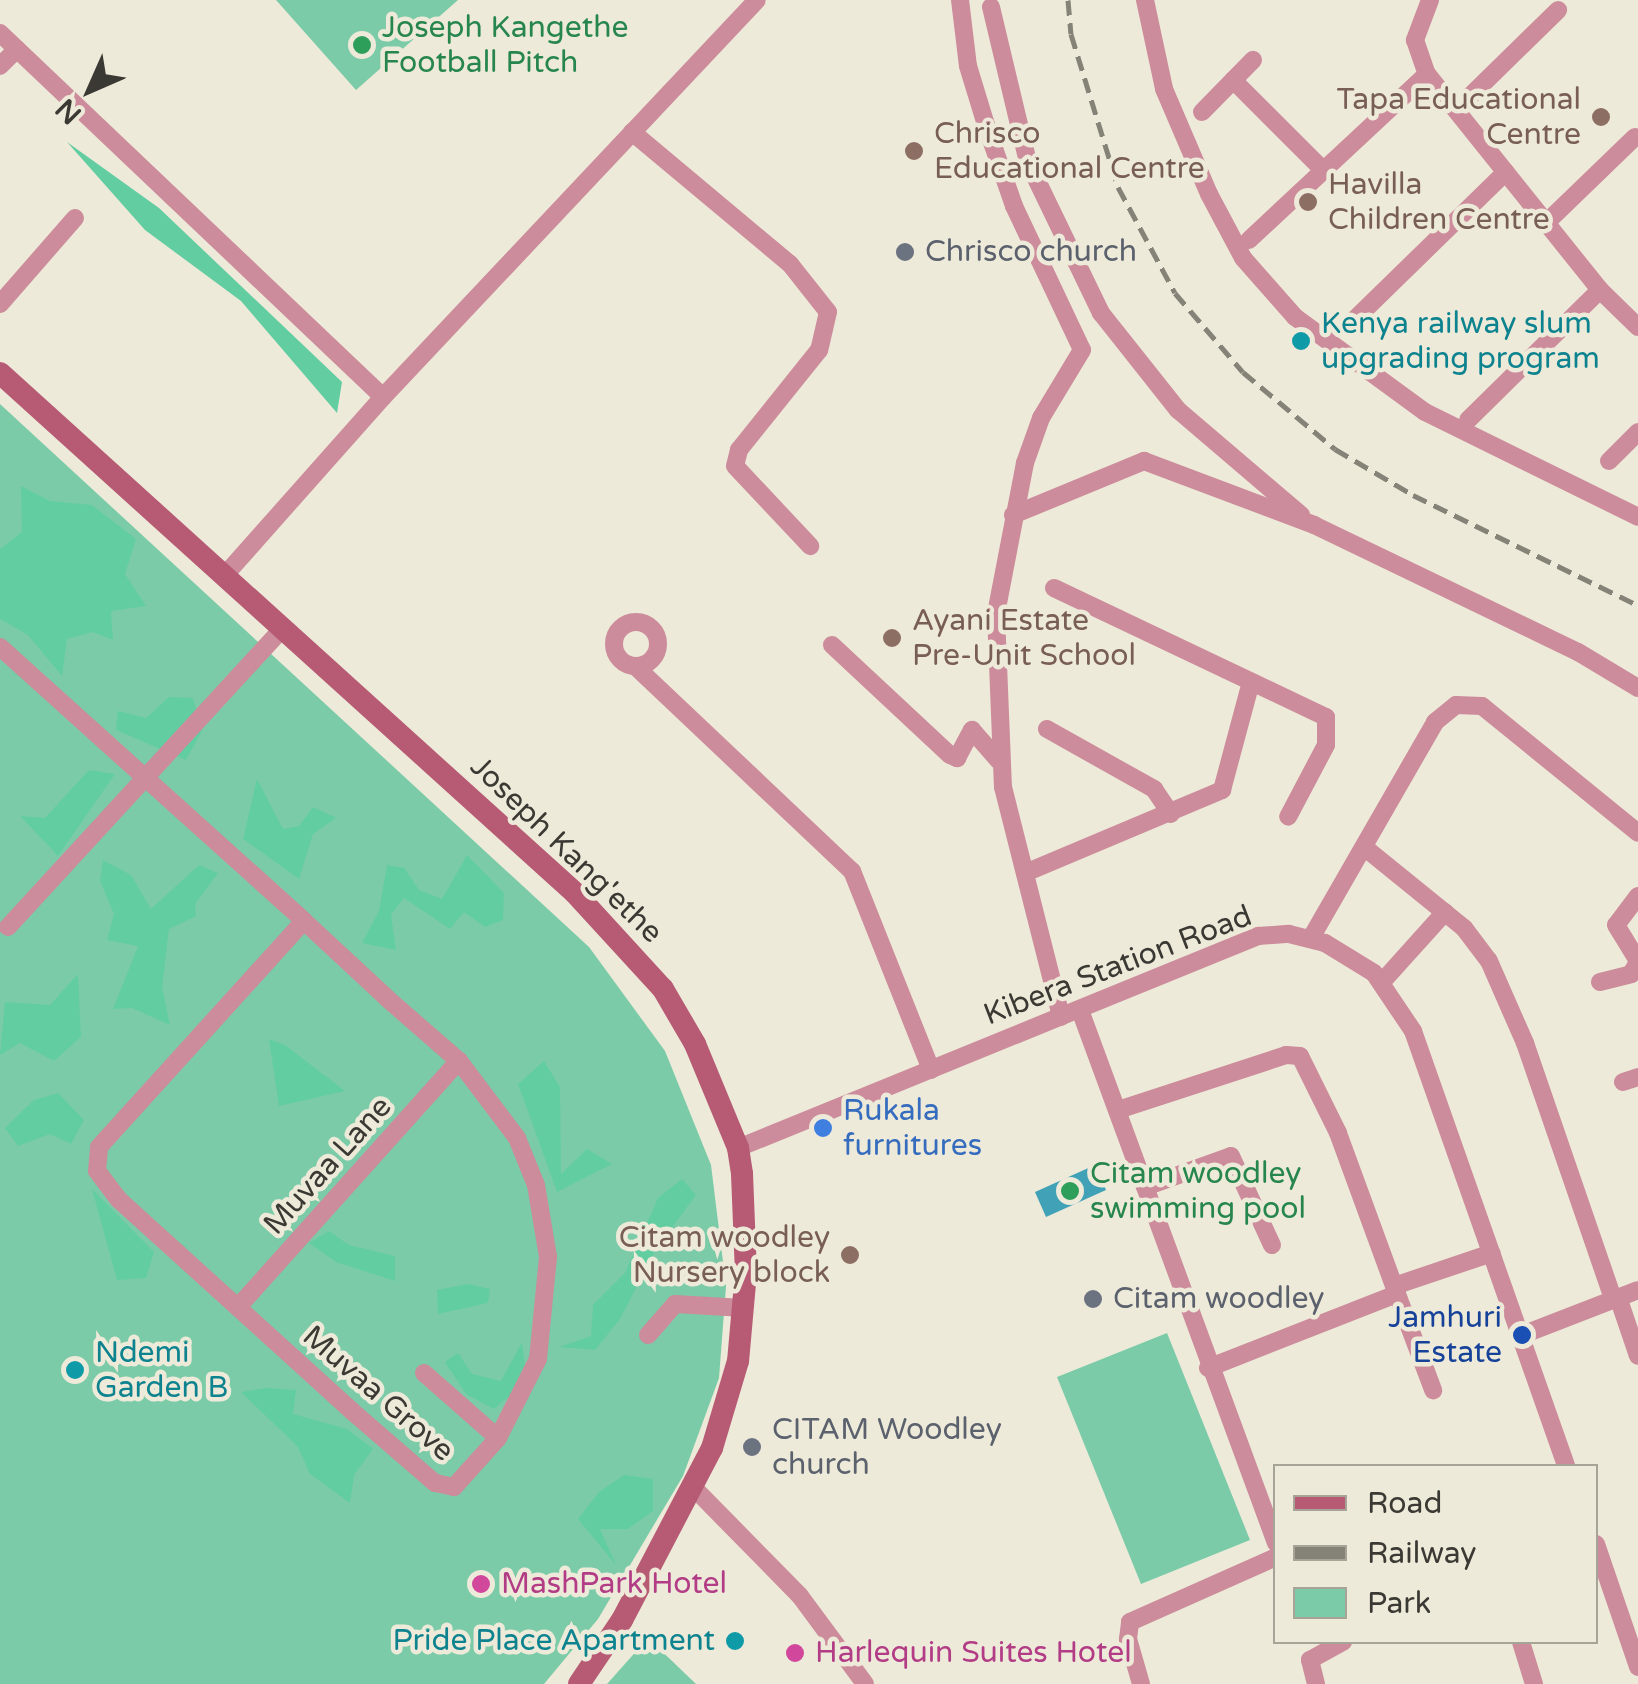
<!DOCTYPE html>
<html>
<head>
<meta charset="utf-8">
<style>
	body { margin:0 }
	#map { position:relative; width:1638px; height:1684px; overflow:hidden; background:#eeead9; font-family:"Varela Round",sans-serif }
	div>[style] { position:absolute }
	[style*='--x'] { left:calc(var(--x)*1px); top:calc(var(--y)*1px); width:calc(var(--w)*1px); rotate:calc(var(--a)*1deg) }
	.green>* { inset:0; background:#7bcba8 }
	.forest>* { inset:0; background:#63cda2 }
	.water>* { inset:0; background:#40a1b7 }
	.street>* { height:18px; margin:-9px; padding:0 9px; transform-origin:9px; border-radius:9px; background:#cc8c9b }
	.street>.ring { margin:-9px; padding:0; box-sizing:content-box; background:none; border:18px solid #cc8c9b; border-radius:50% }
	.secondary>* { height:22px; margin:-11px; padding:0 11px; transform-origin:11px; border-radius:11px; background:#b75b75 }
	.rail>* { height:5px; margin-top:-2.5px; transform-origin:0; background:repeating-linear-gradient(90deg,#858277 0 15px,transparent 0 23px) }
	.dots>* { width:28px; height:28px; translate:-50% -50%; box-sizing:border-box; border:5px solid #eeead9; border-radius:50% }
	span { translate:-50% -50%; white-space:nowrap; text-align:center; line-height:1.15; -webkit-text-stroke:9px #eeead9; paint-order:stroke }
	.leisure-label { font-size:30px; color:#27864d }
	.left { translate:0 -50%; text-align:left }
	.education-label { font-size:30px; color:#785e54 }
	.right { translate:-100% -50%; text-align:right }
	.worship-label { font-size:30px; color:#5b616d }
	.culture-label { font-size:30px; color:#0d838f }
	.street-label { font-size:30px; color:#3b3933 }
	.shop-label { font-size:30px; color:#366cbe }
	.transit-label { font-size:30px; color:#164399 }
	.hotel-label { font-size:30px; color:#b23c85 }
	.legend { position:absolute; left:1273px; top:1464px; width:325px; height:180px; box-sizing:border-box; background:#eeead9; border:2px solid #a6a397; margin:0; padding:12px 18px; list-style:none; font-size:30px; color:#3b3933 }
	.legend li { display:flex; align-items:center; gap:20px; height:50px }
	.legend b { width:50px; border:2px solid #a6a397 }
	.north { position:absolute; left:40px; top:40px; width:100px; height:100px; -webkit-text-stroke:8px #eeead9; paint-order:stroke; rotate:225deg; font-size:28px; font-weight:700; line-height:40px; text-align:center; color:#3b3933 }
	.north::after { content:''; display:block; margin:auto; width:35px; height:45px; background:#3b3933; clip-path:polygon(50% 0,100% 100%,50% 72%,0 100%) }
</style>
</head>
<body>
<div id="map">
	<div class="green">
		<div style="clip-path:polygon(276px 0,458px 0,356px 90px)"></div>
		<div style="clip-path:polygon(0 404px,589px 947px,665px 1051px,711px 1165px,726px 1286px,719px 1378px,683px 1476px,598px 1619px,544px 1684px,0 1684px)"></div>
		<div style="clip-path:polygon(1167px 1333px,1250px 1540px,1141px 1584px,1057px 1377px)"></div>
		<div style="clip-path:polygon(648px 1638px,696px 1684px,607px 1684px)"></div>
	</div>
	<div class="forest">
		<div style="clip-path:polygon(67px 142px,159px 208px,342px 382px,337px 413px,241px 301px,145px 230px)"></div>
		<div style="clip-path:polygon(21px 486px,50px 501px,92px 505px,136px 539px,125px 574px,146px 606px,111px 611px,113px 640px,93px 632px,67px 639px,62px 676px,28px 635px,0 619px,0 549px,22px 532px)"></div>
		<div style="clip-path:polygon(169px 697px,193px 698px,202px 731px,186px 760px,116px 730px,118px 711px,146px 718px)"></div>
		<div style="clip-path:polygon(89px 770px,115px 774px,58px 856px,20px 816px,45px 818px)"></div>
		<div style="clip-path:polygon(257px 779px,283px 829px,299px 826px,313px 807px,336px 818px,313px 834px,299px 879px,243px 839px)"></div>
		<div style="clip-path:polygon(467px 855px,504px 893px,503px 920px,485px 927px,464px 912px,450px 929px,404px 898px,391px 915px,396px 950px,362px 943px,379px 911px,387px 865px,404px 868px,419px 890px,442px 899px)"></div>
		<div style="clip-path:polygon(103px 860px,131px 875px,151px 909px,199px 865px,218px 873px,195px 904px,196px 916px,169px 929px,162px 987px,170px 1025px,132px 1008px,113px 1009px,138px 946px,107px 940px,114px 914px,100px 881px)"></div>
		<div style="clip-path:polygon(78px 974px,81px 1037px,54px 1061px,20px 1043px,0 1055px,5px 1002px,50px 1005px)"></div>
		<div style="clip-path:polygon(269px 1039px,285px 1045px,345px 1091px,279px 1106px)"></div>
		<div style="clip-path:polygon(544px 1061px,560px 1087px,561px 1174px,587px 1149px,612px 1164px,557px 1192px,518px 1084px)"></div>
		<div style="clip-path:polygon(58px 1093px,84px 1120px,71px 1144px,50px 1134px,18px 1146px,5px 1128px,34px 1100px)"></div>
		<div style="clip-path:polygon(682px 1179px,696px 1195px,656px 1249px,620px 1319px,595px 1350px,559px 1347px,591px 1336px,593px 1305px,625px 1273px,658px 1198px)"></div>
		<div style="clip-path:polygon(92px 1189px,154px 1252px,146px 1278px,117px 1280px)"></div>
		<div style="clip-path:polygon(329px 1231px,349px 1245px,395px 1256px,395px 1281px,336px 1262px,309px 1243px)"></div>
		<div style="clip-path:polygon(468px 1284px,490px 1289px,488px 1303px,438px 1314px,437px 1290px)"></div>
		<div style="clip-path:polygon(522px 1342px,525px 1366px,512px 1394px,494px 1409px,466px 1394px,445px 1362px,458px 1353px,472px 1374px,501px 1381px)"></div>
		<div style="clip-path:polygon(266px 1388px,296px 1390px,293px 1414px,347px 1429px,373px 1449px,354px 1475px,350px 1503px,310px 1474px,298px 1447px,241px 1392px)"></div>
		<div style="clip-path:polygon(624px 1475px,653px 1479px,653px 1511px,628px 1529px,600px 1529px,616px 1565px,578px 1519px,599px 1492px)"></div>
	</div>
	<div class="water">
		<div style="clip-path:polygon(1095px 1165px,1106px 1190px,1046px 1217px,1035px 1192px)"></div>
	</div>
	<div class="street">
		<div style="--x:960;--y:0;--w:66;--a:83.1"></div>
		<div style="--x:968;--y:66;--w:62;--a:73"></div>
		<div style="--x:986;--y:125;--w:86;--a:70.9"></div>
		<div style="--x:1014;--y:206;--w:159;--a:64.7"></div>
		<div style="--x:1082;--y:350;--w:79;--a:121.1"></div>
		<div style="--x:1041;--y:418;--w:48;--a:109.6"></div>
		<div style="--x:1025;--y:463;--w:154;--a:100.9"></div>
		<div style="--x:996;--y:614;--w:173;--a:87.7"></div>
		<div style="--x:1003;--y:787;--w:237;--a:75.8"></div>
		<div style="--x:1145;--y:0;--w:91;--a:77.9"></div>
		<div style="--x:1164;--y:89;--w:114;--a:66.8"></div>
		<div style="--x:1209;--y:194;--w:72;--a:62"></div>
		<div style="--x:1243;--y:258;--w:79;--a:48.6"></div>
		<div style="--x:1295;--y:317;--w:161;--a:36.2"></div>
		<div style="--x:1425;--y:412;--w:237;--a:26.2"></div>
		<div style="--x:1430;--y:0;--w:43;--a:110.6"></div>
		<div style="--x:1415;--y:40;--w:36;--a:71"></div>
		<div style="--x:1427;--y:74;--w:277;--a:51.3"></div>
		<div style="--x:1600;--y:290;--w:53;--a:44.2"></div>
		<div style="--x:991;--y:7;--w:159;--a:76.6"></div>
		<div style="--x:1028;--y:162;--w:168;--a:64.2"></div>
		<div style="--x:1101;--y:313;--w:124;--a:51.6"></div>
		<div style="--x:1178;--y:410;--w:162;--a:40.5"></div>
		<div style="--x:0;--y:33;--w:528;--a:43.54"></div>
		<div style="--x:0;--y:66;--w:24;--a:-45"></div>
		<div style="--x:1233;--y:80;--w:124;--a:45"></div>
		<div style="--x:1456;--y:110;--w:143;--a:-44.4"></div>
		<div style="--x:1202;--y:112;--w:73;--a:-45.6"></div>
		<div style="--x:632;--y:132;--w:206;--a:39.9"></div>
		<div style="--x:790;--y:264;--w:61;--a:51.6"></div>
		<div style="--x:828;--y:312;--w:39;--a:103"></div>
		<div style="--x:819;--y:350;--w:128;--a:128.7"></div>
		<div style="--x:739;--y:450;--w:16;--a:104"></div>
		<div style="--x:735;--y:466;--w:110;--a:46.8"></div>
		<div style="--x:1548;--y:221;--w:121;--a:-44"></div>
		<div style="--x:1249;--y:240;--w:243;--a:-43"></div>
		<div style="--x:0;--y:304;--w:114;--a:-48.9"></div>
		<div style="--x:1351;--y:323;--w:216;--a:-44.3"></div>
		<div style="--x:1468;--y:420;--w:185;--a:-44.6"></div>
		<div style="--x:1609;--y:461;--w:41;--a:-45"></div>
		<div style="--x:1013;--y:515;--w:142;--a:-22.4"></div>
		<div style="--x:1144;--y:461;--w:182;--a:20.6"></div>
		<div style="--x:1314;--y:525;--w:293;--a:25.7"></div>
		<div style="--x:1578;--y:652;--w:70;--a:31"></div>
		<div style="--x:225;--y:575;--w:238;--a:-48.4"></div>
		<div style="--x:383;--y:397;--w:545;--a:-46.71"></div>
		<div style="--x:1054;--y:588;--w:301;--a:25.4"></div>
		<div style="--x:1326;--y:717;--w:28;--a:90"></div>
		<div style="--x:1326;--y:745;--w:81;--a:117.8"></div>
		<div class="ring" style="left:614px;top:622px;width:26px;height:26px"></div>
		<div style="--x:832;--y:645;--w:161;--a:43"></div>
		<div style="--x:950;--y:755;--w:8;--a:23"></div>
		<div style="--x:957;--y:758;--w:32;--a:-62"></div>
		<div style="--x:972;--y:730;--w:41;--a:48.9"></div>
		<div style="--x:0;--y:647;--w:409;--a:42"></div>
		<div style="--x:304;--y:921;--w:116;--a:42.9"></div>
		<div style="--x:389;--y:1000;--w:93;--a:41.1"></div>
		<div style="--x:459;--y:1061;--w:96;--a:53"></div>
		<div style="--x:517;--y:1138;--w:51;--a:68"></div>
		<div style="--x:536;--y:1185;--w:73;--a:80.5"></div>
		<div style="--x:548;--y:1257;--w:102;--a:95.6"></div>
		<div style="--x:538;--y:1359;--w:89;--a:116.9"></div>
		<div style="--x:498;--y:1438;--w:66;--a:131.9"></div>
		<div style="--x:454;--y:1487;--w:19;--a:-168"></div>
		<div style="--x:435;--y:1483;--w:110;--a:-139.1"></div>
		<div style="--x:352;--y:1411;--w:314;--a:-137.8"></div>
		<div style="--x:119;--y:1200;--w:36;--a:-127"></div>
		<div style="--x:97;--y:1171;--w:24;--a:-85"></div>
		<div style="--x:99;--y:1147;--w:305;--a:-47.8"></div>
		<div style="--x:635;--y:666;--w:299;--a:43.4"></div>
		<div style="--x:852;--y:871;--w:214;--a:68.3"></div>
		<div style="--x:1047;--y:729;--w:123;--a:29.3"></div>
		<div style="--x:1154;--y:789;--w:30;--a:56"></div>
		<div style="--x:1364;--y:847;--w:129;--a:39"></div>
		<div style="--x:1464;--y:928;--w:41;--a:52.9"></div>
		<div style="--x:1489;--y:961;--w:90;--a:66.3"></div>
		<div style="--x:1525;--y:1043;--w:271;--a:71"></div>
		<div style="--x:1025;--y:873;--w:214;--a:-22.8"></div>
		<div style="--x:1222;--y:790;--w:112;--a:-75"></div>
		<div style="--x:1638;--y:896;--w:36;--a:127"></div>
		<div style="--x:1616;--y:925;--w:42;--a:58.6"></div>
		<div style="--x:8;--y:927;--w:406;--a:-47.4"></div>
		<div style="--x:1311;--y:938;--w:249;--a:-60.1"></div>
		<div style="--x:1435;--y:722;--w:27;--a:-39"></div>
		<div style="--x:1456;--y:705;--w:26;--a:2"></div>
		<div style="--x:1482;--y:706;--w:201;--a:39.1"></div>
		<div style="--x:1382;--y:982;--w:94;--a:-48"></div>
		<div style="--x:1600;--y:982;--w:32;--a:-14"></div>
		<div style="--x:1631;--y:974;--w:14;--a:-60"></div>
		<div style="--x:1080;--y:1010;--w:568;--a:69.81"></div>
		<div style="--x:1623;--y:1082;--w:16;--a:-18"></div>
		<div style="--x:1118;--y:1110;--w:177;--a:-18.1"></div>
		<div style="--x:1286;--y:1055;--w:14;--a:4"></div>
		<div style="--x:1300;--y:1056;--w:86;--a:63.7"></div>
		<div style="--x:1338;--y:1133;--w:171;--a:69.9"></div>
		<div style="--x:738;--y:1148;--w:562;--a:-22.18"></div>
		<div style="--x:1258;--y:936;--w:31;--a:-4"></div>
		<div style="--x:1289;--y:934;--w:37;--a:14"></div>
		<div style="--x:1325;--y:943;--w:57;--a:31.5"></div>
		<div style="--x:1374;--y:973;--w:70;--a:56.1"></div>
		<div style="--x:1413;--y:1031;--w:461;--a:70.6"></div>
		<div style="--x:1145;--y:1187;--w:91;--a:-19.8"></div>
		<div style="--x:1231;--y:1156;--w:98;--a:65.3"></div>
		<div style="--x:1394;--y:1286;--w:103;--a:-18.6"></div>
		<div style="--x:1618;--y:1297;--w:62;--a:71.3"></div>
		<div style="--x:238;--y:1307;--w:331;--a:-48.1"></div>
		<div style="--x:648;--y:1335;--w:41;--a:-48.9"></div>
		<div style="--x:675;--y:1304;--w:69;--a:3.3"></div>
		<div style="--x:1522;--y:1335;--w:124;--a:-21.2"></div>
		<div style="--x:1208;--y:1368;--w:203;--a:-21.4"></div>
		<div style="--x:1397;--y:1294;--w:103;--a:69.4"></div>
		<div style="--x:424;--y:1373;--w:98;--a:41.3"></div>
		<div style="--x:692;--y:1486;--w:154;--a:45.5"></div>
		<div style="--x:800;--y:1596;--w:109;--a:53.5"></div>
		<div style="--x:1596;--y:1544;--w:130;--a:71.1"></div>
		<div style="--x:1521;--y:1642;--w:44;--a:72.8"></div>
		<div style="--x:1141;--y:1684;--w:47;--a:-106.1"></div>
		<div style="--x:1128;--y:1639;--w:17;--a:-83"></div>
		<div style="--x:1130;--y:1622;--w:160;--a:-24"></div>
		<div style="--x:1316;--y:1684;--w:25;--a:-104"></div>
		<div style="--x:1310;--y:1660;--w:38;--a:-29"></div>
	</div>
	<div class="secondary">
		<div style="--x:0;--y:373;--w:775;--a:42.12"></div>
		<div style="--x:575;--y:893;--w:130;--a:47.5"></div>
		<div style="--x:663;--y:989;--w:64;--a:59.8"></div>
		<div style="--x:695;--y:1044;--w:113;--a:67.5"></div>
		<div style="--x:738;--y:1148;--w:26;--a:81"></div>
		<div style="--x:742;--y:1174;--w:98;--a:87.7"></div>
		<div style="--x:746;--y:1272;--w:89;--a:95.1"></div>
		<div style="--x:738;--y:1361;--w:91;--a:106.6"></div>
		<div style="--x:712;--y:1448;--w:194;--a:117.6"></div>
		<div style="--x:622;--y:1620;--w:77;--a:123.9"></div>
	</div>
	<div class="rail">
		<div style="--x:1068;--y:0;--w:34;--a:85"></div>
		<div style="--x:1071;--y:34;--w:160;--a:72.9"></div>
		<div style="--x:1118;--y:187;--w:120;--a:61.7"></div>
		<div style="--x:1175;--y:293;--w:104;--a:49.3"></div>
		<div style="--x:1243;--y:372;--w:120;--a:39.9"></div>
		<div style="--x:1335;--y:449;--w:91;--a:30.5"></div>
		<div style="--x:1413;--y:495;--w:250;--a:26.1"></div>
	</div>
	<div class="dots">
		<div style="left:362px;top:45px;background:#2e9e5b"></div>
		<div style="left:1601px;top:117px;background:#8d6e63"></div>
		<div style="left:914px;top:151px;background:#8d6e63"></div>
		<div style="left:1308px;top:202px;background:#8d6e63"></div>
		<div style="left:905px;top:252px;background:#6b7280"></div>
		<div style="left:1301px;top:341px;background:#0f9aa8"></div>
		<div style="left:892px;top:638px;background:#8d6e63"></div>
		<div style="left:823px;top:1128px;background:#3f7fe0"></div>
		<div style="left:1070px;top:1191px;background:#2e9e5b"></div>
		<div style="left:850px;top:1255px;background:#8d6e63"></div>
		<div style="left:1093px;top:1299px;background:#6b7280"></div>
		<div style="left:1522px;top:1335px;background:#1a4fb4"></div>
		<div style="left:75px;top:1370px;background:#0f9aa8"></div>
		<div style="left:752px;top:1447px;background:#6b7280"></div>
		<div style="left:481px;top:1584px;background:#d1479c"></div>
		<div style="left:735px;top:1641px;background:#0f9aa8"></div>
		<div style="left:795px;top:1653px;background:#d1479c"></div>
	</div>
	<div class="leisure-label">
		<span class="left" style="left:382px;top:45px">Joseph Kangethe<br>Football Pitch</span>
		<span class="left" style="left:1090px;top:1191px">Citam woodley<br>swimming pool</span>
	</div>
	<div class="education-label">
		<span class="right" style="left:1581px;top:117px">Tapa Educational<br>Centre</span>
		<span class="left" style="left:934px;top:151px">Chrisco<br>Educational Centre</span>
		<span class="left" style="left:1328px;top:202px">Havilla<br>Children Centre</span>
		<span class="left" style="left:912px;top:638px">Ayani Estate<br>Pre-Unit School</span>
		<span class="right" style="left:830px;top:1255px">Citam woodley<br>Nursery block</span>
	</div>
	<div class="worship-label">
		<span class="left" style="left:925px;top:252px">Chrisco church</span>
		<span class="left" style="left:1113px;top:1299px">Citam woodley</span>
		<span class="left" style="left:772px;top:1447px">CITAM Woodley<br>church</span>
	</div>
	<div class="culture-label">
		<span class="left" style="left:1321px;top:341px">Kenya railway slum<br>upgrading program</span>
		<span class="left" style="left:95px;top:1370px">Ndemi<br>Garden B</span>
		<span class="right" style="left:715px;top:1641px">Pride Place Apartment</span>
	</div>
	<div class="street-label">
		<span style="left:566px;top:850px;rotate:44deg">Joseph Kang'ethe</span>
		<span style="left:1118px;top:966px;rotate:-21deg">Kibera Station Road</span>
		<span style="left:328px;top:1166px;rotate:-48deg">Muvaa Lane</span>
		<span style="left:378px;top:1394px;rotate:41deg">Muvaa Grove</span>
	</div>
	<div class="shop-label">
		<span class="left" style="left:843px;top:1128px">Rukala<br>furnitures</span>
	</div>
	<div class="transit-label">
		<span class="right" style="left:1502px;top:1335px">Jamhuri<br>Estate</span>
	</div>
	<div class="hotel-label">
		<span class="left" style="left:501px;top:1584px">MashPark Hotel</span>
		<span class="left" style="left:815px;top:1653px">Harlequin Suites Hotel</span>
	</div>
	<ul class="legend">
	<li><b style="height:12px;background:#b75b75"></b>Road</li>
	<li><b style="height:12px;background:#858277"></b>Railway</li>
	<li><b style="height:28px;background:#7bcba8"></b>Park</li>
	</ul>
	<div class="north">N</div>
</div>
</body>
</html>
